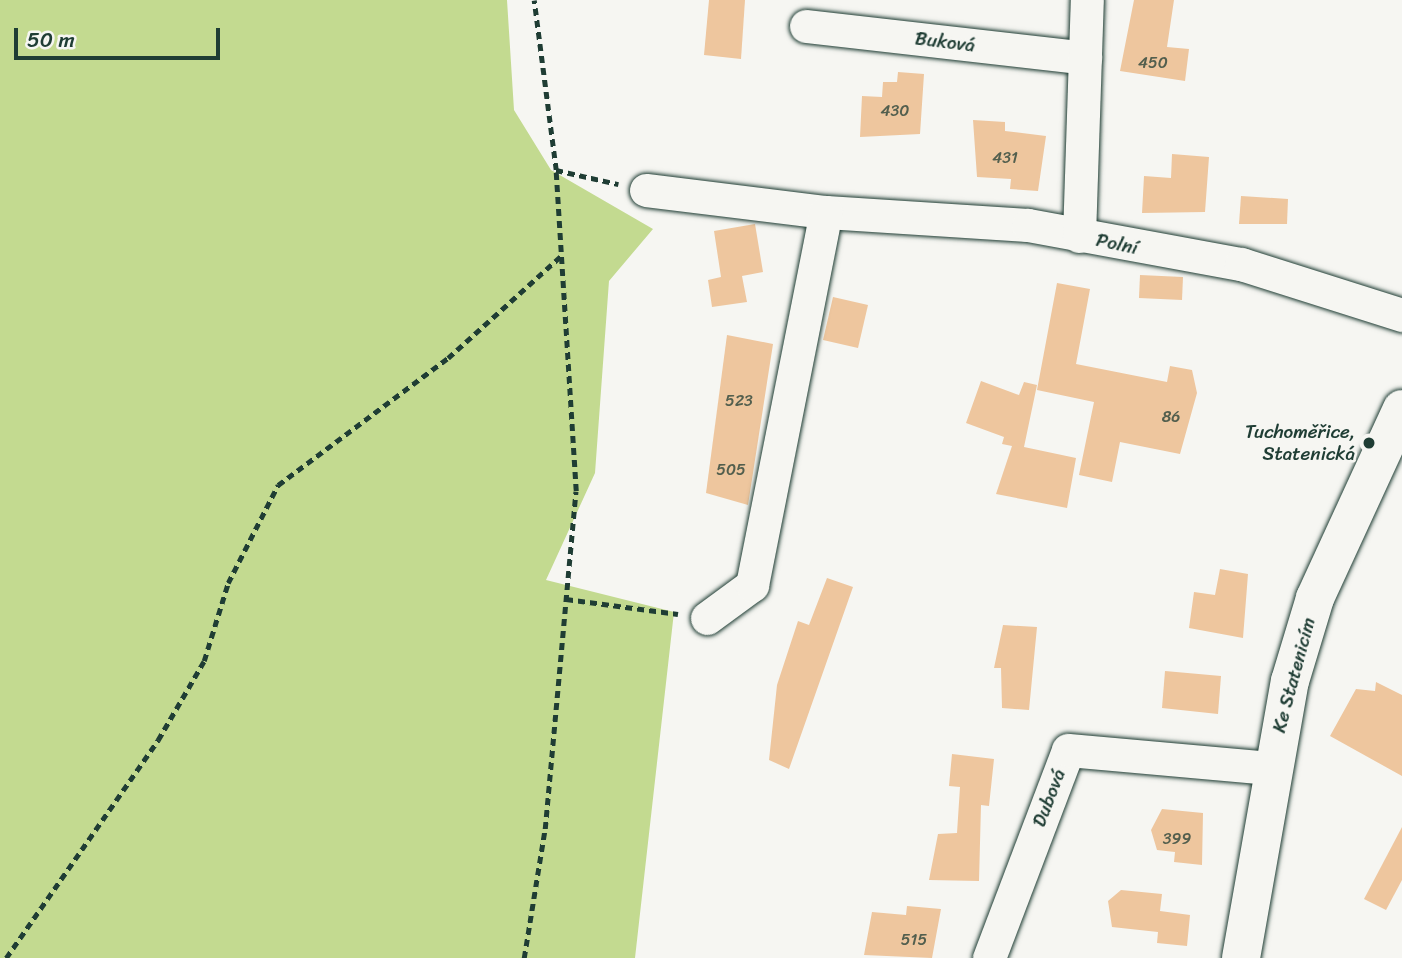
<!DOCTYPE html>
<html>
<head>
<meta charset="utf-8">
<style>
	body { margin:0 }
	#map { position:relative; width:1402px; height:958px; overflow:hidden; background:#f6f6f2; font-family:Sriracha,sans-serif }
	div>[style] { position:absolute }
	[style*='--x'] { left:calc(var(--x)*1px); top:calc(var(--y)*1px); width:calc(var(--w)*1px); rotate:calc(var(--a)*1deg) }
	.green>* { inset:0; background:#c3da90 }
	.building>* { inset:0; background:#eec69e }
	.path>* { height:4.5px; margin-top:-2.25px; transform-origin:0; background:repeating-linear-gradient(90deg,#1f3d34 0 7px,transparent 0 12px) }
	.roads { filter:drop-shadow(0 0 2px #1f3d34) drop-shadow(0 0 2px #1f3d34) }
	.street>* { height:33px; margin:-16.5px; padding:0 16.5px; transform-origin:16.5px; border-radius:16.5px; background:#f6f6f2 }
	.secondary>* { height:38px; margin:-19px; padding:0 19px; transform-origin:19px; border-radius:19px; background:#f6f6f2 }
	.dots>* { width:19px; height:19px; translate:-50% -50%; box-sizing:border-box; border:4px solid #f6f6f2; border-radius:50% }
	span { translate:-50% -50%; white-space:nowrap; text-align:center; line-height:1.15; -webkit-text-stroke:5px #f6f6f2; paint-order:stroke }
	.number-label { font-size:16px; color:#535f4e }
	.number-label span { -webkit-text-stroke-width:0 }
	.street-label { font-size:19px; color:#1f3d34 }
	.poi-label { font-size:19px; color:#1f3d34 }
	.right { translate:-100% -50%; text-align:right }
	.scale { position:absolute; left:14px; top:28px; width:206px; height:32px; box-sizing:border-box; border:4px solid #1f3d34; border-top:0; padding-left:9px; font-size:21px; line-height:24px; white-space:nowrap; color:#1f3d34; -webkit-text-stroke:5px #f6f6f2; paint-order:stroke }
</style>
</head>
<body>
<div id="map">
	<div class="green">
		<div style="clip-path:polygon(0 0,507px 0,514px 110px,551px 170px,653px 229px,609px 281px,595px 473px,546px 580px,674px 612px,635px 958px,0 958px)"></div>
	</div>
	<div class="building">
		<div style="clip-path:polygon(709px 0,745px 0,741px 59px,704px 55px)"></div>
		<div style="clip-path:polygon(1134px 0,1174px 0,1167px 47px,1189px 49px,1185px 81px,1120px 71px)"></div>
		<div style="clip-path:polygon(898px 72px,924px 74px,920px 134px,860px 137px,862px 96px,882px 97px,883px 82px,897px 82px)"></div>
		<div style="clip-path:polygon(973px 120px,1005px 122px,1005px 131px,1046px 136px,1038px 191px,1010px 189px,1011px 179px,977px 177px)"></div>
		<div style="clip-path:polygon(1172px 154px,1209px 157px,1205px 212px,1142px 213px,1144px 176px,1171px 178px)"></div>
		<div style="clip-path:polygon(1241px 196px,1288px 199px,1287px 224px,1239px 224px)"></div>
		<div style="clip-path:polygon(755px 224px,763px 272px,742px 276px,747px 302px,712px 307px,708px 280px,721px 277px,714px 231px)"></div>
		<div style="clip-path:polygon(1140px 275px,1183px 277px,1182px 300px,1139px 298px)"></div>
		<div style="clip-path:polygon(1057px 283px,1090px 289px,1076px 364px,1167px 382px,1170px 366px,1192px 370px,1197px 393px,1180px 454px,1120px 442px,1112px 482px,1079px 475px,1094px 402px,1037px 390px)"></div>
		<div style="clip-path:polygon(833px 297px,868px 305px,858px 348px,823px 340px)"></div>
		<div style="clip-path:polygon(727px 335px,773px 344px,748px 505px,706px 493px)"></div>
		<div style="clip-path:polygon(981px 381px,1019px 395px,1024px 382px,1037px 385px,1024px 447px,1076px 458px,1067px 508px,996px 494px,1012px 446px,1002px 444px,1004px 437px,966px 423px)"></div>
		<div style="clip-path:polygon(1220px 569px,1248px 574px,1243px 638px,1189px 628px,1194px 592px,1215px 595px)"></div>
		<div style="clip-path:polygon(827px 578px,853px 587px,789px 769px,769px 760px,777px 685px,798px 621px,809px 625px)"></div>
		<div style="clip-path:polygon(1003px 625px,1037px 627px,1029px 710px,1002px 708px,1001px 668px,994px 668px)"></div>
		<div style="clip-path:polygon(1165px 671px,1221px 676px,1218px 714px,1162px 708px)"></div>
		<div style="clip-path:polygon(1376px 682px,1402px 695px,1402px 776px,1330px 736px,1356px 689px,1375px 691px)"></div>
		<div style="clip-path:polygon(952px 754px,994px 759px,989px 806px,981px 805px,979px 881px,929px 880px,938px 834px,957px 833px,960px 787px,949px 786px)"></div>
		<div style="clip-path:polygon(1162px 809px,1203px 813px,1202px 865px,1174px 862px,1175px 852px,1157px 850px,1151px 830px)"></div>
		<div style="clip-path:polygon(1402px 827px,1402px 880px,1386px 910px,1364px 899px)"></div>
		<div style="clip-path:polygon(1121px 890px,1162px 894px,1160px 911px,1190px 915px,1187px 946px,1157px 943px,1158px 932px,1112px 927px,1108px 901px)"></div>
		<div style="clip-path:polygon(907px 906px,941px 909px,932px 958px,864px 955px,872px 912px,906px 915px)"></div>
	</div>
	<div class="path">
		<div style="--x:556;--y:170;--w:64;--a:12.7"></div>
		<div style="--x:566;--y:599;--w:113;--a:7.6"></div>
		<div style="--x:6;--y:958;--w:266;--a:-55.1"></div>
		<div style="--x:158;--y:740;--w:91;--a:-59.8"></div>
		<div style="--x:204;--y:661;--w:82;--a:-72.9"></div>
		<div style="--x:228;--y:583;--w:110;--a:-63"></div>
		<div style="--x:278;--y:485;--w:212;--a:-36.8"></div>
		<div style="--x:448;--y:358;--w:154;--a:-42.1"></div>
		<div style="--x:524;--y:958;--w:131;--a:-80.8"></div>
		<div style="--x:545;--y:829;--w:339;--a:-84.8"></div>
		<div style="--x:576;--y:491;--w:322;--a:-93.6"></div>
		<div style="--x:556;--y:170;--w:171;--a:-97.4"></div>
	</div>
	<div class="roads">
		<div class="street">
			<div style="--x:806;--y:26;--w:281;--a:6.5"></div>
			<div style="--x:646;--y:190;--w:181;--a:7"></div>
			<div style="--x:826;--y:212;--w:202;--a:3.7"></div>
			<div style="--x:1028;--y:225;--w:217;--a:10.4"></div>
			<div style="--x:1241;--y:264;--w:169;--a:17.6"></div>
			<div style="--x:1079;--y:236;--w:236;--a:-88.1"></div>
			<div style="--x:707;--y:618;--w:56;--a:-36.3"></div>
			<div style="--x:752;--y:585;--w:380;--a:-78.8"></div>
			<div style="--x:989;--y:958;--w:222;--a:-69.2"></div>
			<div style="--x:1068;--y:750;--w:203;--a:5.1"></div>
		</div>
		<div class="secondary">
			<div style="--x:1241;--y:958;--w:281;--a:-80"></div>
			<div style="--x:1290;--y:681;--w:87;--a:-73.2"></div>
			<div style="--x:1315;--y:598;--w:208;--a:-65.3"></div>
		</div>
	</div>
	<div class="dots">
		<div style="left:1369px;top:443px;background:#1f3d34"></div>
	</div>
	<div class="number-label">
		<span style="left:1153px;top:63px">450</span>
		<span style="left:895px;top:111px">430</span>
		<span style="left:1005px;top:158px">431</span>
		<span style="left:739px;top:401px">523</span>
		<span style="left:1171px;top:417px">86</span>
		<span style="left:731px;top:470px">505</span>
		<span style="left:1177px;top:839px">399</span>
		<span style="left:914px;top:940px">515</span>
	</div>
	<div class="street-label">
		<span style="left:945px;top:42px;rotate:7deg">Buková</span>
		<span style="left:1117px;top:244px;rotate:12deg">Polní</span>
		<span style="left:1294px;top:675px;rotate:-75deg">Ke Statenicím</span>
		<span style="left:1049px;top:798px;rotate:-69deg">Dubová</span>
	</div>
	<div class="poi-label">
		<span class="right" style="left:1355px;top:443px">Tuchoměřice,<br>Statenická</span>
	</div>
	<div class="scale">50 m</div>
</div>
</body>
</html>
